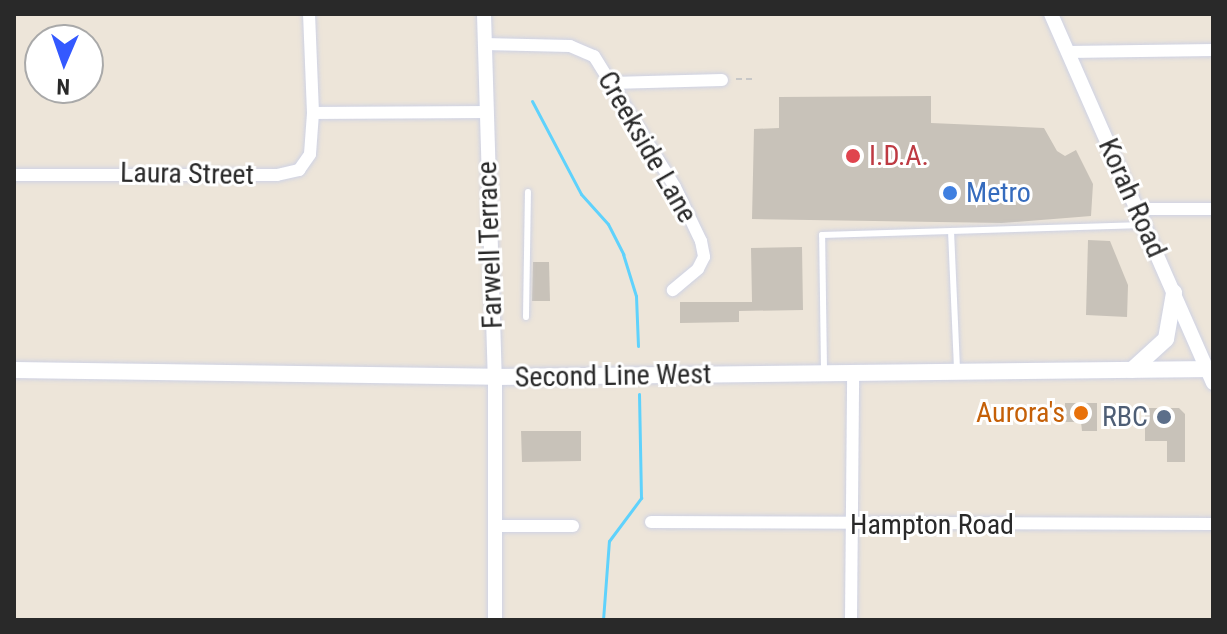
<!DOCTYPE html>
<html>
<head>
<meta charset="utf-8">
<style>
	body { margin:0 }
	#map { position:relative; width:1227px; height:634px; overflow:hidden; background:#ede5d9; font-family:"Roboto Condensed",sans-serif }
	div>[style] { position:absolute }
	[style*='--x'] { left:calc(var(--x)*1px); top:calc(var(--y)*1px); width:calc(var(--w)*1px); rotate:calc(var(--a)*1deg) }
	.stream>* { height:3px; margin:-1.5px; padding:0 1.5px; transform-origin:1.5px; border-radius:1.5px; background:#5fd2fc }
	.building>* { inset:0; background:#c8c2b9 }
	.path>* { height:2px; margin-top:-1px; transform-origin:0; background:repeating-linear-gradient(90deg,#c7c7c7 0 6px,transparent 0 10px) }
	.roads { filter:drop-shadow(0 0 2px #ced2e4) drop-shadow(0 0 2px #ced2e4) }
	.service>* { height:6px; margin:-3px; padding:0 3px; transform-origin:3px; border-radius:3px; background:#fff }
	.minor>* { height:12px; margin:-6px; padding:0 6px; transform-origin:6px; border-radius:6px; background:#fff }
	.tertiary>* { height:14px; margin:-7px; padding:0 7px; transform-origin:7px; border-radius:7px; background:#fff }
	.secondary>* { height:16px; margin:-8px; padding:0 8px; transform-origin:8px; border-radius:8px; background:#fff }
	.dots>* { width:22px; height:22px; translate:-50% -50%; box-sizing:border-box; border:4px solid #fff; border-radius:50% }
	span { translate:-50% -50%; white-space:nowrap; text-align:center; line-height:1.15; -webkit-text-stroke:6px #fff; paint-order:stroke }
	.street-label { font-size:28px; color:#292929 }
	.health-label { font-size:28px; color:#be3a42 }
	.left { translate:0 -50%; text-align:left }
	.shop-label { font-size:28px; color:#366cbe }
	.food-label { font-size:28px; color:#c56008 }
	.right { translate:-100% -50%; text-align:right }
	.service-label { font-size:28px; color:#4e5e75 }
	.frame { position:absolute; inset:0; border:16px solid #292929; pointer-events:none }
	.north { position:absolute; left:24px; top:24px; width:80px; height:80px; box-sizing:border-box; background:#fff; border:2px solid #a9a9a9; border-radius:50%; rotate:182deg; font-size:22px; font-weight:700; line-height:32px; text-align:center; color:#292929 }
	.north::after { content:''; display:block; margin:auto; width:28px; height:36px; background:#3459ff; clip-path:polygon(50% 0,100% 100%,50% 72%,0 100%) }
</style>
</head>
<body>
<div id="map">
	<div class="stream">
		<div style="--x:532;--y:101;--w:105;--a:62.2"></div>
		<div style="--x:581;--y:194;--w:40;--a:48"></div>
		<div style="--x:608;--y:224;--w:34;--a:63"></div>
		<div style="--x:623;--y:254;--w:44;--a:72.8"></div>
		<div style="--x:636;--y:296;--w:50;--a:87.7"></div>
		<div style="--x:603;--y:620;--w:79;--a:-85.7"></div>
		<div style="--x:609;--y:541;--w:54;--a:-53.3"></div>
		<div style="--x:641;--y:498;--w:104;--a:-91.1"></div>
	</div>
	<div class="building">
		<div style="clip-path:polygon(931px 96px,931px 123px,1044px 128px,1057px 151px,1065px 156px,1076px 150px,1093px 184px,1091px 216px,1002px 223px,752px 219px,754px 129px,779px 128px,779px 97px)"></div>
		<div style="clip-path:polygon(1088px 240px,1110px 241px,1128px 285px,1127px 317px,1086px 315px)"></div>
		<div style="clip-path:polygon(802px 247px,803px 310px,739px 311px,739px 322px,680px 323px,680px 302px,752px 302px,751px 248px)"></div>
		<div style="clip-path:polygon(533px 262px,549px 262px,550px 301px,532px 301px)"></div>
		<div style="clip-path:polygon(1065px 403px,1097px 403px,1097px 431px,1082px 431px,1081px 422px,1065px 422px)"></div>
		<div style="clip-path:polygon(1145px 408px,1179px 408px,1185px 414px,1185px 462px,1167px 462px,1167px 441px,1145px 441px)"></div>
		<div style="clip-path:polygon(521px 431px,581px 431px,581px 461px,522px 462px)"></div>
	</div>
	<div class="path">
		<div style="--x:736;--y:79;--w:18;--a:0"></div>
	</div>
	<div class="roads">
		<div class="service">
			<div style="--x:951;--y:231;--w:138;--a:87.5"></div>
			<div style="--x:526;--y:317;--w:125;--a:-89.1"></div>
			<div style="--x:824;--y:370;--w:135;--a:-90.8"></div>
			<div style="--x:822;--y:235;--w:322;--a:-1.8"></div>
		</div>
		<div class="minor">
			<div style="--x:484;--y:44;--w:86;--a:1.3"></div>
			<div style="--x:570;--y:46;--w:26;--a:23"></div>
			<div style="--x:594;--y:56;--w:154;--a:58.3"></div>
			<div style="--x:675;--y:187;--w:60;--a:64.3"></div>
			<div style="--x:701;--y:241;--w:16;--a:79"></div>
			<div style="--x:704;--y:257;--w:13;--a:117"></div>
			<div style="--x:698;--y:269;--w:33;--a:140"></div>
			<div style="--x:1068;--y:52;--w:145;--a:-0.8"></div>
			<div style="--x:611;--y:83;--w:111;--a:-1.5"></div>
			<div style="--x:313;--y:113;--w:172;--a:-0.3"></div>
			<div style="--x:14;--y:175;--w:263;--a:0"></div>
			<div style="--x:277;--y:175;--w:23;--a:-13"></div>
			<div style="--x:299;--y:170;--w:19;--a:-55"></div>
			<div style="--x:310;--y:154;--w:41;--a:-85.8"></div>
			<div style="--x:313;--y:113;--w:99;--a:-92.3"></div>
			<div style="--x:1137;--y:209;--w:76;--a:0"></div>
			<div style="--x:651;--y:522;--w:562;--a:0.2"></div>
			<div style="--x:496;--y:526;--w:77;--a:0"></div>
			<div style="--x:851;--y:620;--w:247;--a:-89.5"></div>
		</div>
		<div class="tertiary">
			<div style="--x:484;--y:14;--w:363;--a:88.3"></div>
			<div style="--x:495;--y:377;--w:243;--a:90"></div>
			<div style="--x:1051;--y:14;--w:403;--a:66.3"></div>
		</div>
		<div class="secondary">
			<div style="--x:14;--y:370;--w:481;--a:0.8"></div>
			<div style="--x:495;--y:377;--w:718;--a:-0.64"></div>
			<div style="--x:1132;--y:370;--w:46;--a:-42.4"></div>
			<div style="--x:1166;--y:339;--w:47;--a:-80.1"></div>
		</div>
	</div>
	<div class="dots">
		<div style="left:853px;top:156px;background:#e0444e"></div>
		<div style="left:950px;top:193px;background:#3f7fe0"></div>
		<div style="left:1081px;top:413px;background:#e8710a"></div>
		<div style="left:1164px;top:417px;background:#5c6f8a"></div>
	</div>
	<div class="street-label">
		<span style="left:647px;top:147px;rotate:60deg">Creekside Lane</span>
		<span style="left:187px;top:174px;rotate:1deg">Laura Street</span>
		<span style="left:1132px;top:198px;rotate:66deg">Korah Road</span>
		<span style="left:490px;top:245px;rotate:-92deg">Farwell Terrace</span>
		<span style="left:613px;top:376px;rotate:-1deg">Second Line West</span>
		<span style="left:932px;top:525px">Hampton Road</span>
	</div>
	<div class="health-label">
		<span class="left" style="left:869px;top:156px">I.D.A.</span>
	</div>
	<div class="shop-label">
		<span class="left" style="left:966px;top:193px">Metro</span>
	</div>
	<div class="food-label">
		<span class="right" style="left:1065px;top:413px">Aurora's</span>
	</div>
	<div class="service-label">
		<span class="right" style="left:1148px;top:417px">RBC</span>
	</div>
	<div class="frame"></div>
	<div class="north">N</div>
</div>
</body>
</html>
